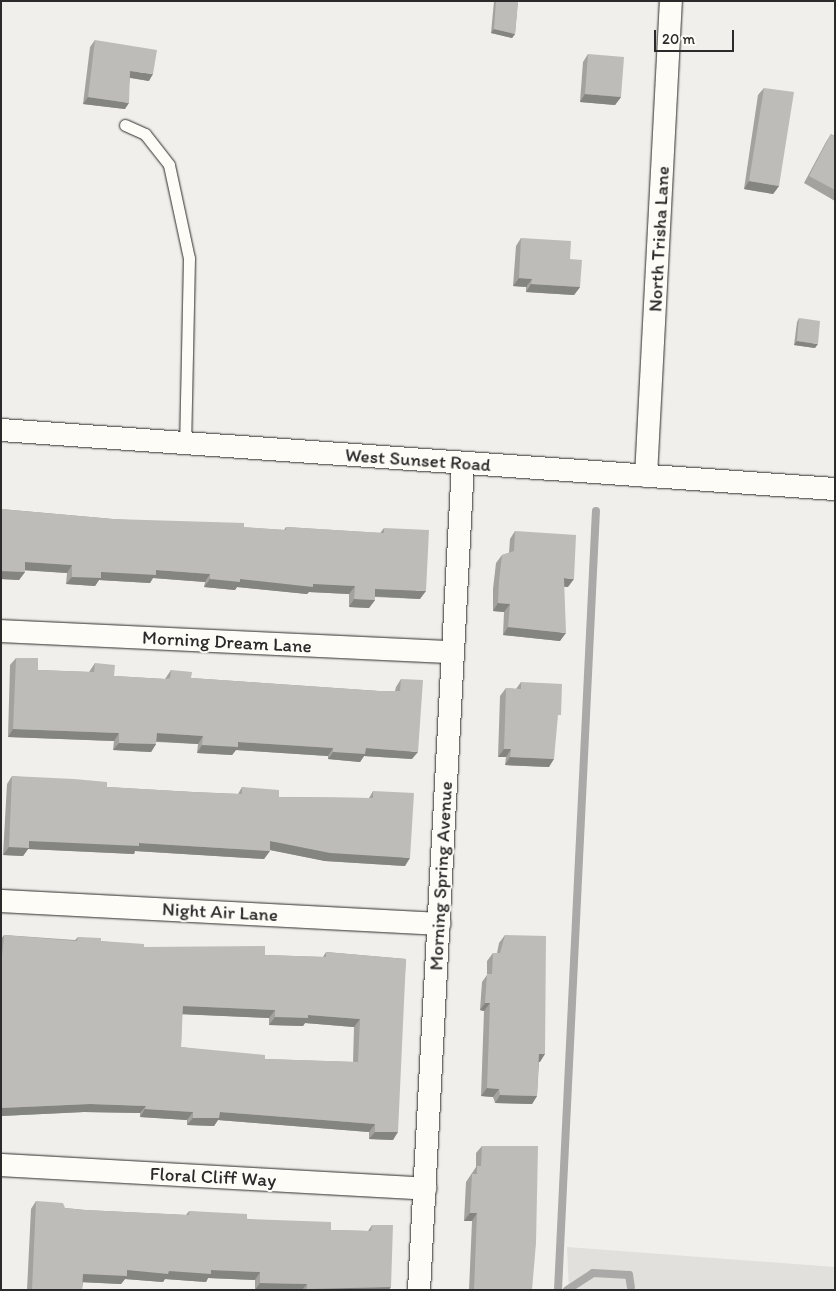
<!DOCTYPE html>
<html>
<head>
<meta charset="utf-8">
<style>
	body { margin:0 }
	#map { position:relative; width:836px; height:1291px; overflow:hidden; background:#f0efeb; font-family:Itim,sans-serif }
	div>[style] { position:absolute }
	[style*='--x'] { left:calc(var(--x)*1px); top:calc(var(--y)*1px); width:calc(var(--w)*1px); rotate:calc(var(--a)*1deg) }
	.built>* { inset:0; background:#e1e0dc }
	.stream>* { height:8px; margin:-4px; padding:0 4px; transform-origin:4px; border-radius:4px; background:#aaa9a7 }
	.roads { filter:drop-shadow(0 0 1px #2b2b2b) drop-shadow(0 0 1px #2b2b2b) }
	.lane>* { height:11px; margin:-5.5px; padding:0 5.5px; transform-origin:5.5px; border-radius:5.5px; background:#fdfcf7 }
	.street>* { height:22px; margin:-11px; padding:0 11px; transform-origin:11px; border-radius:11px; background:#fdfcf7 }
	.wall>* { inset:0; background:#a3a29e }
	.shaded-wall>* { inset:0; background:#848481 }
	.building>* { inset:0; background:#bdbcb8 }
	span { translate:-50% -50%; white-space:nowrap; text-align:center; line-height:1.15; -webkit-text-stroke:4px #fdfcf7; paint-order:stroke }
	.street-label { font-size:19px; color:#2b2b2b }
	.frame { position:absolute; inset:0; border:2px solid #2b2b2b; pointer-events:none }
	.scale { position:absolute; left:654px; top:30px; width:80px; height:22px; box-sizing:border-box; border:2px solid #2b2b2b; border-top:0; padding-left:6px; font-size:15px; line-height:18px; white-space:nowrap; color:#2b2b2b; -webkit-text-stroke:4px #fdfcf7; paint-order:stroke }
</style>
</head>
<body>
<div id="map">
	<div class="built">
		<div style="clip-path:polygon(567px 1247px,835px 1267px,835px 1290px,569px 1290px)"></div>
	</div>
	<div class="stream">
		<div style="--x:558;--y:1290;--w:780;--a:-87.21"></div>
		<div style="--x:567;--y:1290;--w:31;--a:-33"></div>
		<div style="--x:593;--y:1273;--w:36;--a:3"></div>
		<div style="--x:629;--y:1275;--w:12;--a:81"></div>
	</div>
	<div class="roads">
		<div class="lane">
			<div style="--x:125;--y:125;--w:22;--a:24"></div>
			<div style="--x:145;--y:134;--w:39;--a:52"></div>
			<div style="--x:169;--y:165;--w:95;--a:77.9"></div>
			<div style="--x:189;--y:258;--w:185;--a:91.2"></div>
		</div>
		<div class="street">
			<div style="--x:1;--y:430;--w:836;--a:4.05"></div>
			<div style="--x:646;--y:476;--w:476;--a:-87"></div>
			<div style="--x:1;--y:631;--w:452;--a:2.7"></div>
			<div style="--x:1;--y:901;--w:439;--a:3"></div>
			<div style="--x:1;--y:1165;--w:425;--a:3.2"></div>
			<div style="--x:419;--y:1290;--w:828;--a:-86.95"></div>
		</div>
	</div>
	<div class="wall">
		<div style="clip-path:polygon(494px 1px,518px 1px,515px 34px,512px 38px,491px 33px)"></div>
		<div style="clip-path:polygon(95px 40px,149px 81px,130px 78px,125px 109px,83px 104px,90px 47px)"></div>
		<div style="clip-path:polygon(588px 54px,621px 97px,615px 105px,580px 102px,583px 62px)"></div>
		<div style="clip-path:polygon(764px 88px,779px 186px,773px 194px,744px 189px,758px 95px)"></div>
		<div style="clip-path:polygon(831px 134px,835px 136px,835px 201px,804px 183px,826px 142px)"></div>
		<div style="clip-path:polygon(521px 238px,570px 259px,580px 287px,574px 295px,526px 292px,526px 287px,513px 286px,516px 246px)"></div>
		<div style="clip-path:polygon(799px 318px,815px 348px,794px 345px,797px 322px)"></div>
		<div style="clip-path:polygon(1px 509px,113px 519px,284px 530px,286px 527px,380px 533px,384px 528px,420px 599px,375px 597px,375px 600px,369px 608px,349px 607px,349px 594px,309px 592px,307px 594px,237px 587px,235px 590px,204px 587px,205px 582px,153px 578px,150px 583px,99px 580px,95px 586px,66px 584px,67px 573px,25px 570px,25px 572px,19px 580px,1px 579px)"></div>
		<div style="clip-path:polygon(515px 531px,568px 587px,564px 587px,560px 641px,503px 635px,504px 612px,493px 611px,493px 589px,496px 563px,502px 555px,509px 553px,510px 539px)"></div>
		<div style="clip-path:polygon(16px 658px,38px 670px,89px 672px,95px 663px,114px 676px,165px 679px,171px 670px,191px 678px,379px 691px,395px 691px,396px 687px,401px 679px,412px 759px,364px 756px,360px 762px,328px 759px,328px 756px,236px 750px,232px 755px,197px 753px,198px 744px,156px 742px,156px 744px,151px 752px,113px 750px,114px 741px,8px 737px,10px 665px)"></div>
		<div style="clip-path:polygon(521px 682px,557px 720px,549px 767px,505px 765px,506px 757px,498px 757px,500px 696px,506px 688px,516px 689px)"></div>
		<div style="clip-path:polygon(12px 776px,107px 787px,193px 792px,238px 794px,242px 787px,279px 797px,369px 798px,373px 791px,405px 866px,325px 861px,270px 850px,264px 859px,135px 851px,134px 854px,28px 849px,23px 856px,3px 855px,7px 784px)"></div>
		<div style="clip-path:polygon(evenodd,4px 935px,75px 940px,78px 937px,101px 941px,144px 947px,265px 955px,323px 957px,326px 952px,406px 959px,393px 1140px,369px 1139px,369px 1132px,218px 1120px,214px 1126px,187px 1125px,187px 1120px,140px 1117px,140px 1113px,84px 1112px,1px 1116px,1px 939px,4px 935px,182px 1014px,269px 1018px,269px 1025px,303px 1026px,305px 1023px,354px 1027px,353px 1062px,265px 1059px,181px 1047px,182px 1014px)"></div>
		<div style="clip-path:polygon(505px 935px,540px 1062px,539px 1062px,537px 1096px,532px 1104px,495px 1103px,493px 1097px,481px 1096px,484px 1011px,480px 1010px,482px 982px,487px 975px,487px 961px,493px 953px,497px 953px,499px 943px)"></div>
		<div style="clip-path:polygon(482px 1146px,532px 1290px,469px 1290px,472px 1221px,464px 1221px,466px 1182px,476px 1167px,476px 1153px)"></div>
		<div style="clip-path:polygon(36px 1201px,65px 1208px,85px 1210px,186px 1215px,189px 1211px,331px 1230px,368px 1231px,372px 1225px,389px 1290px,255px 1290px,255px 1280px,208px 1278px,206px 1282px,165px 1279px,163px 1282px,125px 1279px,121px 1284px,83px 1282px,82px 1290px,27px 1290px,31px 1209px)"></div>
	</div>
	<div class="shaded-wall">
		<div style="clip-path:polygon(494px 29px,515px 34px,512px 38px,491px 33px)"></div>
		<div style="clip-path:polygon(130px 71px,153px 74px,149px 81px,126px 77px)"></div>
		<div style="clip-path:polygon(585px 94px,621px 97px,615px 105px,580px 102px)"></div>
		<div style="clip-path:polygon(88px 97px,129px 103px,125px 109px,83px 104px)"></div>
		<div style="clip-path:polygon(749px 181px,779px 186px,773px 194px,744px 189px)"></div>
		<div style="clip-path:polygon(519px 278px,532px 279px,526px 287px,513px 286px)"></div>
		<div style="clip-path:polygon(531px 284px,580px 287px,574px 295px,526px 292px)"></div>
		<div style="clip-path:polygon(797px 341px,818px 344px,815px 348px,794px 345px)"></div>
		<div style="clip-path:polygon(25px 562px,72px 565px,67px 573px,20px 570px)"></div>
		<div style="clip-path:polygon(156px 570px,210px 574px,205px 582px,153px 578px,150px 583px,99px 580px,95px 586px,66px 584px,72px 577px,101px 572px)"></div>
		<div style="clip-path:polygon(1px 571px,25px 572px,19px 580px,1px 579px)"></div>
		<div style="clip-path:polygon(564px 578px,574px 579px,568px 587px,559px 586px)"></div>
		<div style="clip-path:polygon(210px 579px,240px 579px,355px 586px,349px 594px,309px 592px,307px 594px,237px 587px,235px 590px,204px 587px)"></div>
		<div style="clip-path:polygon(375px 589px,426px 591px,420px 599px,370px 596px)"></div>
		<div style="clip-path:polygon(354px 599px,375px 600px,369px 608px,349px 607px)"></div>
		<div style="clip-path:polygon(498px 603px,510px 604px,504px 612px,493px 611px)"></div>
		<div style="clip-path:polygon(508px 627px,566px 633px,560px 641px,503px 635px)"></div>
		<div style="clip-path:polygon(13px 729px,119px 733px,114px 741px,8px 737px)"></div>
		<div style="clip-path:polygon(157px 733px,203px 736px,198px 744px,151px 741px)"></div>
		<div style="clip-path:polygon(238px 742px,333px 748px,328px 756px,236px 750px,232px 755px,197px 753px,202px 745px)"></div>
		<div style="clip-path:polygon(119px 743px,156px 744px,151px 752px,113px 750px)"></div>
		<div style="clip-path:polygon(366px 748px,418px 752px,412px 759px,364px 756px,360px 762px,328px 759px,333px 752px)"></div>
		<div style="clip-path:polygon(504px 749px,511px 749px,506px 757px,498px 757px)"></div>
		<div style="clip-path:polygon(510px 757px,554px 759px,549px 767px,505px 765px)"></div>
		<div style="clip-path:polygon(29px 841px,139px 843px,270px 851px,264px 859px,135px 851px,134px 854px,28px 849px,23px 856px,3px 855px,9px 847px)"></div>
		<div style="clip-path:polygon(270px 841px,410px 858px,405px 866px,325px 861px,265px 849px)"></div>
		<div style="clip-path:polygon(485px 1003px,490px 1003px,484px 1011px,480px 1010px)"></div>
		<div style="clip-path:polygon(183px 1006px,275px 1010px,269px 1018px,177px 1014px)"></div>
		<div style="clip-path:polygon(308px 1015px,360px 1019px,354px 1027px,305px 1023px,303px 1026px,269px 1025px,275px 1017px)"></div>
		<div style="clip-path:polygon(539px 1054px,545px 1054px,540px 1062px,533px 1062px)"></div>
		<div style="clip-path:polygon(487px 1088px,499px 1089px,493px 1097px,481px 1096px)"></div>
		<div style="clip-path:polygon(500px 1095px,537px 1096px,532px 1104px,495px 1103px)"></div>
		<div style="clip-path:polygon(90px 1104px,146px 1106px,140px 1113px,84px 1112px,1px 1116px,1px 1108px)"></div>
		<div style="clip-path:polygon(145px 1109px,193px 1112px,187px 1120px,140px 1117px)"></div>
		<div style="clip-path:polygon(220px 1112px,375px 1124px,369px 1132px,218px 1120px,214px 1126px,187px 1125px,193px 1118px)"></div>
		<div style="clip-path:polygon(375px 1132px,398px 1132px,393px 1140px,369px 1139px)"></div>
		<div style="clip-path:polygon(470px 1213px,477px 1213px,472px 1221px,464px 1221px)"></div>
		<div style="clip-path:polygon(127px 1270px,169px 1271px,211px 1270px,260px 1272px,255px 1280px,208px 1278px,206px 1282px,165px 1279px,163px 1282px,125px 1279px,121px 1284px,77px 1282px,83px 1274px)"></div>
		<div style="clip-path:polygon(260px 1283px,307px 1284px,302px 1290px,255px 1290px)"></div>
		<div style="clip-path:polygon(391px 1287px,389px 1290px,306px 1290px,307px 1289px)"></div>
	</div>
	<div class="building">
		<div style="clip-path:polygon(496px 1px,518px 1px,515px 34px,494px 29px)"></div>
		<div style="clip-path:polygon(95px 40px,157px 50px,153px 74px,130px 71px,129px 103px,88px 97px)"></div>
		<div style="clip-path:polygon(588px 54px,624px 57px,621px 97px,585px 94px)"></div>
		<div style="clip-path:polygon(764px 88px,794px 92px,779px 186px,749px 181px)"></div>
		<div style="clip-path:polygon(831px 134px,835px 136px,835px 190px,809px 176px)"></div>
		<div style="clip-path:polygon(521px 238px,571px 241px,570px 259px,582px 260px,580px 287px,531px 284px,532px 279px,519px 278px)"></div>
		<div style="clip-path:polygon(799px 318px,820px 321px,818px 344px,797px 341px)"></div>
		<div style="clip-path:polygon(1px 509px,113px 519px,244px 523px,244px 527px,286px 530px,286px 527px,384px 533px,384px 528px,429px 530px,426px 591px,375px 589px,375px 600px,354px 599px,355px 586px,313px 584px,313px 587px,240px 579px,240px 582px,210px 579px,210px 574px,156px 570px,156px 575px,101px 572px,101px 578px,72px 577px,72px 565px,25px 562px,25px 572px,1px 571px)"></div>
		<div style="clip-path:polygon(515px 531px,576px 535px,574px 579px,564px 578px,566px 633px,508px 627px,510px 604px,498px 603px,499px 581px,502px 555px,514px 551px)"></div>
		<div style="clip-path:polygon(16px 658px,38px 658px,38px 670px,94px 672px,95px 663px,115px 665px,114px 676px,166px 679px,170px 678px,171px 670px,192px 672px,191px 678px,379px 691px,400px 691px,401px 679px,423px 680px,418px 752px,366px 748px,365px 754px,333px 752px,333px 748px,238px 742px,238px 747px,202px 745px,203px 736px,157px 733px,156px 744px,119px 743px,119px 733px,13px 729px)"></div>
		<div style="clip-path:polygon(521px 682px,562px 684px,561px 715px,558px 715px,554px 759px,510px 757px,511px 749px,504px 749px,506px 688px,521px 689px)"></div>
		<div style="clip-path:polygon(12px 776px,74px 779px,107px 782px,107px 787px,193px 792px,242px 794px,242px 787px,279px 790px,279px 797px,373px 798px,373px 791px,414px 793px,410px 858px,330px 853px,270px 841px,270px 851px,139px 843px,139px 846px,29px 841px,29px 848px,9px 847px)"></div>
		<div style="clip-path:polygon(evenodd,4px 935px,77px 941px,78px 937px,101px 938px,101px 941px,144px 944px,144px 947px,265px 946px,265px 955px,326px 957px,326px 952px,406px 959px,398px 1132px,375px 1132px,375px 1124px,220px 1112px,219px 1118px,193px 1118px,193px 1112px,145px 1109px,146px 1106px,90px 1104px,1px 1108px,1px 966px,4px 935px,183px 1006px,275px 1010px,275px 1017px,308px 1018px,308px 1015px,360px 1019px,358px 1062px,265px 1059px,265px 1055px,181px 1047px,183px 1006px)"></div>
		<div style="clip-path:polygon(505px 935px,546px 936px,545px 1054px,539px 1054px,537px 1096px,500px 1095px,499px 1089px,487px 1088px,490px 1003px,485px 1003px,487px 974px,492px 974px,493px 953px,500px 953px)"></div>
		<div style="clip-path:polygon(482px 1146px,538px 1146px,536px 1243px,532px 1290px,474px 1290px,477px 1213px,470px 1213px,472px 1174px,477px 1174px,477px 1166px,481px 1166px)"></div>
		<div style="clip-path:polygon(36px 1201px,63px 1203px,65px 1208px,85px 1210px,189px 1215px,189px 1211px,247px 1214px,247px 1219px,331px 1222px,331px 1230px,371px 1231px,372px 1225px,393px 1225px,391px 1287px,307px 1289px,307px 1284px,260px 1283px,260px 1272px,211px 1270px,211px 1274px,169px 1271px,168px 1274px,127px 1270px,127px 1276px,83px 1274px,82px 1290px,32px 1290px)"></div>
	</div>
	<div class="street-label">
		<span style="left:659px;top:239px;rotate:-87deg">North Trisha Lane</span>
		<span style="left:418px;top:460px;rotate:4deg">West Sunset Road</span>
		<span style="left:227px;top:642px;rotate:3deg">Morning Dream Lane</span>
		<span style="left:441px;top:876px;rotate:-87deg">Morning Spring Avenue</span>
		<span style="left:220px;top:912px;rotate:3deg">Night Air Lane</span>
		<span style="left:213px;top:1177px;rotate:3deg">Floral Cliff Way</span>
	</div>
	<div class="frame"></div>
	<div class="scale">20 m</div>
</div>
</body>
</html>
